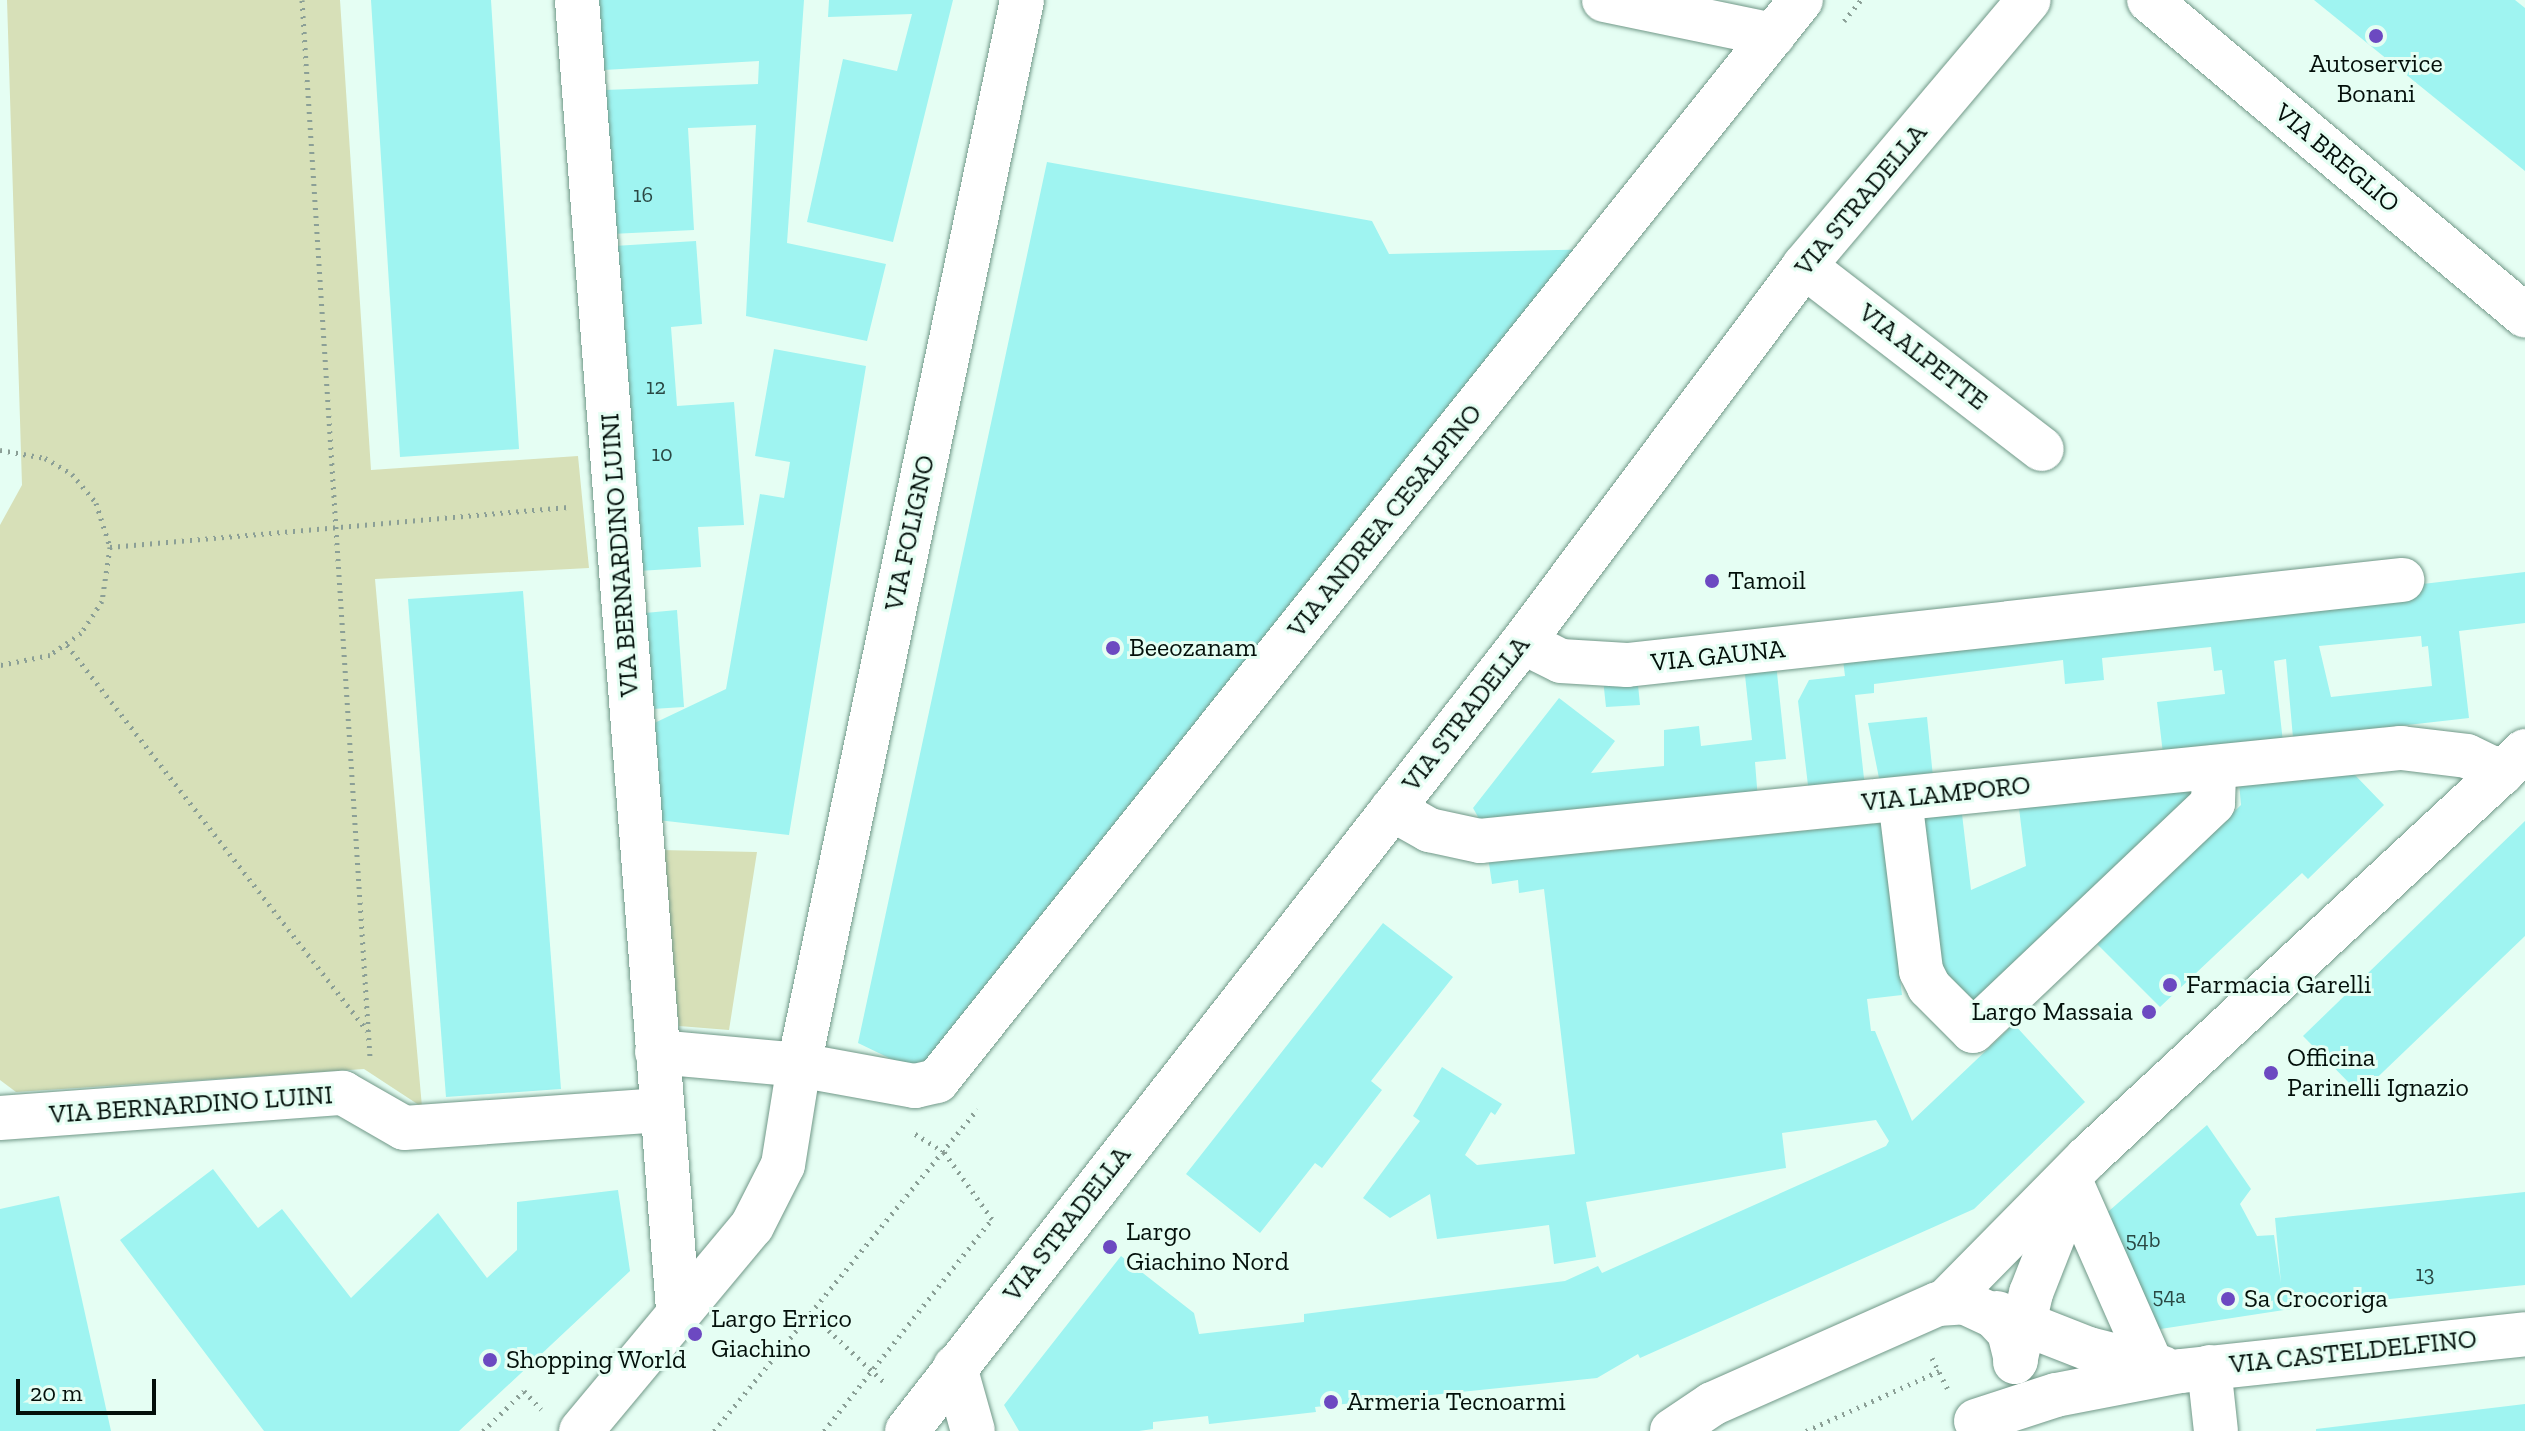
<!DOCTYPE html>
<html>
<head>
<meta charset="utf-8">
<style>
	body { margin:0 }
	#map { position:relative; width:2525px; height:1431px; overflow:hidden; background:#e5fef3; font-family:"Zilla Slab",serif }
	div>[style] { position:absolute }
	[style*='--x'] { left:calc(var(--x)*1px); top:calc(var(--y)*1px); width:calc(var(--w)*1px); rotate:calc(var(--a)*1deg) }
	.green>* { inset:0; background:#d7e0b8 }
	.building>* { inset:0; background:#9ff4f1 }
	.path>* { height:5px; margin-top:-2.5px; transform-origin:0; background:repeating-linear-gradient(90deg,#8b9f96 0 2px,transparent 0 8px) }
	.roads { filter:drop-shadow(0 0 2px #719888) drop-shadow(0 0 2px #719888) }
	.minor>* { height:44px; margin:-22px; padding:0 22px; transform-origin:22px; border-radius:22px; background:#fff }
	.dots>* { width:22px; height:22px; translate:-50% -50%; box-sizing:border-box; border:4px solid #e5fef3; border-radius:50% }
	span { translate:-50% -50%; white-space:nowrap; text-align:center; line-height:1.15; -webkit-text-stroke:6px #e5fef3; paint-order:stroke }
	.number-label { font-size:22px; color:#2a4844 }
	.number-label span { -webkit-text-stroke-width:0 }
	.poi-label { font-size:26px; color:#030f0a }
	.left { translate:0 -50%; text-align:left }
	.right { translate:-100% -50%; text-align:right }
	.street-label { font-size:26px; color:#030f0a }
	.scale { position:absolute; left:16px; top:1379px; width:140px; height:36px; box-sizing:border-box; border:4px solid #030f0a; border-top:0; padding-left:10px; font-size:24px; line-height:28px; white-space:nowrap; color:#030f0a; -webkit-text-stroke:6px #e5fef3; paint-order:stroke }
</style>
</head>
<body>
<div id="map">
	<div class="green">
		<div style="clip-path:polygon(7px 0,340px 0,371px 470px,578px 456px,589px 568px,375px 579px,422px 1107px,364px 1069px,16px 1092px,0 1080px,0 525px,22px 485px)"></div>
		<div style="clip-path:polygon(659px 850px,757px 852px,729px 1030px,679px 1026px)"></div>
	</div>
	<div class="building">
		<div style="clip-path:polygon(371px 0,491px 0,519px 449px,400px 457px)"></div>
		<div style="clip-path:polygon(599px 0,804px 0,787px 243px,886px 264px,867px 341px,746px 316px,756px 125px,688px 128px,694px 230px,611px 234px,605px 90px,758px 84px,759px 61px,604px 70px)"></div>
		<div style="clip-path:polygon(829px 0,953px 0,893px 242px,807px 222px,843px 59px,897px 71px,912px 14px,828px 17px)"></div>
		<div style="clip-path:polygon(2314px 0,2515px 0,2525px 8px,2525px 171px)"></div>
		<div style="clip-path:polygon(1047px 162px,1372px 221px,1389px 254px,1603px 249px,937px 1081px,858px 1043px)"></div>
		<div style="clip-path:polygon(696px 241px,702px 324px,671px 327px,677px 406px,734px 402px,744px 525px,698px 527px,701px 567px,639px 571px,614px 246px)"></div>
		<div style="clip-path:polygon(774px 349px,866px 366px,789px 835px,649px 819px,646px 727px,726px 689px,760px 494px,784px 498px,790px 462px,755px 456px)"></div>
		<div style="clip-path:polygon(evenodd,2525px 572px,2525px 623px,2459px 631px,2469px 718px,2293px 738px,2286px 659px,2274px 661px,2283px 742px,2163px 754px,2157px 702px,2225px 694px,2222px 670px,2214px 671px,2211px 647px,2102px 658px,2104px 680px,2065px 684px,2063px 660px,1874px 684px,1874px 693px,1855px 695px,1865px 788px,1809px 794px,1798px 701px,1809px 680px,1845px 676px,1842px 652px,2525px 572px,2421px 636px,2422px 647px,2428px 646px,2432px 686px,2331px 697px,2319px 646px,2421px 636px)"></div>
		<div style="clip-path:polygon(523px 591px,561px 1089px,446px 1097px,408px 599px)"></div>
		<div style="clip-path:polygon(677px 610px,684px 707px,652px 709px,645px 613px)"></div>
		<div style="clip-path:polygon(1776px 663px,1786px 759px,1755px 762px,1758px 800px,1486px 831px,1473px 808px,1559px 698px,1615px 741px,1591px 773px,1664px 766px,1664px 730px,1699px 726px,1701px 746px,1752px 740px,1744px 666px)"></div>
		<div style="clip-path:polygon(1637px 675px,1640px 705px,1606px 707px,1603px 679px)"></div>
		<div style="clip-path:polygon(1927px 717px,1933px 777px,1880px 783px,1868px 723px)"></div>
		<div style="clip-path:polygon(2352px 772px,2384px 805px,2308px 879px,2302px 873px,2160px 1007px,2097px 944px,2241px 805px,2239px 782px)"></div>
		<div style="clip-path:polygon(2197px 788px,1979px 1015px,1940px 976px,1921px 818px,1962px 814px,1971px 890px,2026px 866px,2019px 808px)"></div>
		<div style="clip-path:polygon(2525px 821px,2525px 936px,2360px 1094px,2303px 1036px)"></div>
		<div style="clip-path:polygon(1881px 823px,1902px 995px,1867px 999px,1871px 1031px,1875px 1031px,1912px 1121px,2014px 1024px,2085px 1102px,1974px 1209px,1640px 1358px,1638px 1354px,1597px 1378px,1315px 1407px,1316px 1412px,1209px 1424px,1208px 1416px,1153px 1422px,1153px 1429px,1139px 1431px,1019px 1431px,1004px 1405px,1121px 1256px,1194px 1313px,1199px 1334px,1304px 1322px,1304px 1314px,1565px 1281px,1598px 1266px,1602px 1273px,1886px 1146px,1889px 1141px,1876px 1120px,1782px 1133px,1786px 1168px,1586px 1202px,1596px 1257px,1554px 1264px,1549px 1225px,1437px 1239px,1430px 1194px,1390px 1218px,1363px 1198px,1420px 1121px,1413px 1116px,1442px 1067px,1502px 1104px,1495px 1115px,1491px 1112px,1465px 1155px,1477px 1165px,1575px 1154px,1544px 889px,1519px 893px,1518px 880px,1492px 884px,1487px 850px,1586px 838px,1588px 853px)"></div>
		<div style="clip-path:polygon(1383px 923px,1453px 977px,1371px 1081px,1382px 1090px,1322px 1168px,1315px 1163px,1260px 1233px,1186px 1174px)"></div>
		<div style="clip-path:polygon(2207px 1125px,2251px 1189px,2240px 1204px,2257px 1236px,2274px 1235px,2281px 1283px,2275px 1218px,2525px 1192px,2525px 1285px,2284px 1310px,2141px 1332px,2093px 1225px)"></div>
		<div style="clip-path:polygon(213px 1169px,258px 1228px,282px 1209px,351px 1298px,438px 1213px,487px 1278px,517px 1250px,517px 1202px,618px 1190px,630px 1271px,459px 1431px,264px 1431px,120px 1240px)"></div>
		<div style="clip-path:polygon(59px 1196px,111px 1431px,0 1431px,0 1209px)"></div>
		<div style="clip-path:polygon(2525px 1404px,2525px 1431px,2316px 1431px,2316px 1429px)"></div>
	</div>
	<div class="path">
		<div style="--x:302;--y:0;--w:1059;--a:86.32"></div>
		<div style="--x:1844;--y:21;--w:27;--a:-51"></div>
		<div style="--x:0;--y:450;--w:46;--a:10.1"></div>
		<div style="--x:45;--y:458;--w:31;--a:31"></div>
		<div style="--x:72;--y:474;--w:38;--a:50"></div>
		<div style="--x:96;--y:503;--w:46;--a:72.3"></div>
		<div style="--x:110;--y:547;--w:55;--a:98.4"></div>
		<div style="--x:102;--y:601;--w:38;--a:123"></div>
		<div style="--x:81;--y:633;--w:38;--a:145"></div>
		<div style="--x:50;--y:655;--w:51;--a:168.7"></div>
		<div style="--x:110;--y:547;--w:463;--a:-5"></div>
		<div style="--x:67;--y:645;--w:489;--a:52.1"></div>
		<div style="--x:811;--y:1314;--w:103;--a:43"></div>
		<div style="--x:1932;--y:1358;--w:34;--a:63"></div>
		<div style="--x:483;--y:1431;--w:57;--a:-44.3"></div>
		<div style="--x:524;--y:1391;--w:25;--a:47"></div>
		<div style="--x:714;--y:1431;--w:416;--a:-50.7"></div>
		<div style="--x:824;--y:1431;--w:270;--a:-51.6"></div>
		<div style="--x:992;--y:1219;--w:82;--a:-125.6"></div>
		<div style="--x:944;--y:1152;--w:36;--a:-148"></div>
		<div style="--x:1806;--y:1431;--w:146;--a:-24.3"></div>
	</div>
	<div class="roads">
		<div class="minor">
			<div style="--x:577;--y:0;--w:1315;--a:85.59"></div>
			<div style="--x:1604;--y:0;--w:173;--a:11.7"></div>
			<div style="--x:2149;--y:0;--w:491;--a:40"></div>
			<div style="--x:1804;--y:266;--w:300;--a:37.6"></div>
			<div style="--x:1523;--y:642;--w:42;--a:26.6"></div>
			<div style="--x:1561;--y:661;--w:66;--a:3.5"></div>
			<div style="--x:1627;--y:665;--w:780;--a:-6.26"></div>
			<div style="--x:1900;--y:799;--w:173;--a:83"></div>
			<div style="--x:1921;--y:971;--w:18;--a:63"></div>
			<div style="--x:1929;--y:987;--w:62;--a:45"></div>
			<div style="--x:1973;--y:1031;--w:331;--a:-43.5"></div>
			<div style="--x:2213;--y:803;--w:36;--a:-88"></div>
			<div style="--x:1392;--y:809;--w:43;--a:29.6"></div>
			<div style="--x:1429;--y:830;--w:52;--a:12.2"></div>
			<div style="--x:1480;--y:841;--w:926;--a:-5.77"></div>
			<div style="--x:2401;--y:748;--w:66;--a:6.9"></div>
			<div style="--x:2467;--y:756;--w:39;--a:26"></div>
			<div style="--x:657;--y:1052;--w:143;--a:5.2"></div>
			<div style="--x:799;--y:1065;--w:118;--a:10.3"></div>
			<div style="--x:915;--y:1086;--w:23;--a:-13"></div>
			<div style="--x:937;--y:1081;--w:1384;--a:-51.37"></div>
			<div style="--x:0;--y:1118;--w:344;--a:-4.2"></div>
			<div style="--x:343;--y:1093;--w:70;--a:29.8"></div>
			<div style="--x:404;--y:1128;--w:258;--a:-4"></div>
			<div style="--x:2073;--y:1187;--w:196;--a:66.2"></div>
			<div style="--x:1944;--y:1303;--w:204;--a:-45.4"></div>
			<div style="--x:2087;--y:1158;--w:598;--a:-42.9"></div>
			<div style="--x:1997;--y:1313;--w:99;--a:21.4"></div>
			<div style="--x:2089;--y:1349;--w:76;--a:14.4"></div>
			<div style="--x:2015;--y:1362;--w:71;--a:-76.9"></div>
			<div style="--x:2031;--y:1293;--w:112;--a:-68.5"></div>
			<div style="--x:955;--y:1367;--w:66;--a:74.3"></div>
			<div style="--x:2209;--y:1367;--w:64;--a:83.8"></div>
			<div style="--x:1976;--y:1421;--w:84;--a:-18"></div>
			<div style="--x:2056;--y:1395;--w:127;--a:-10.9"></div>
			<div style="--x:2181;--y:1371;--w:346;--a:-6.1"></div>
			<div style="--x:581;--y:1431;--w:267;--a:-50.2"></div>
			<div style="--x:752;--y:1226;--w:68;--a:-63.1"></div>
			<div style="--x:783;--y:1165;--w:101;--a:-80.9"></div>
			<div style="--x:799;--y:1065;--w:1088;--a:-78.17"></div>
			<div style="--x:907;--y:1431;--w:1001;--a:-52.02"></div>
			<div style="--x:1523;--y:642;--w:469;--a:-53.2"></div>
			<div style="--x:1804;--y:266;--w:348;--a:-49.8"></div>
			<div style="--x:1672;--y:1431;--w:48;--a:-34"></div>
			<div style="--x:1712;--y:1404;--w:247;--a:-23.9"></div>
			<div style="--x:1938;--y:1304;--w:26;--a:-4"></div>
			<div style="--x:1964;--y:1302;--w:33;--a:25"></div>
			<div style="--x:1994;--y:1316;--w:22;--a:47"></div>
			<div style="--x:2009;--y:1332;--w:29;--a:76"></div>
		</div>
	</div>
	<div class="dots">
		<div style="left:2376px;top:36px;background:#6c49c1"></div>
		<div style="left:1712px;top:581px;background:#6c49c1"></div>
		<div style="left:1113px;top:648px;background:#6c49c1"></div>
		<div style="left:2170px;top:985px;background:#6c49c1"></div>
		<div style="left:2149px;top:1012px;background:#6c49c1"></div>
		<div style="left:2271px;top:1073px;background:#6c49c1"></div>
		<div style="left:1110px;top:1247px;background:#6c49c1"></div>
		<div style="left:2228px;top:1299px;background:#6c49c1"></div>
		<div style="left:695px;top:1334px;background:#6c49c1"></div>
		<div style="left:490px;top:1360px;background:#6c49c1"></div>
		<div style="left:1331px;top:1402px;background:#6c49c1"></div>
	</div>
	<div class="number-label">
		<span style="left:643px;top:195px">16</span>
		<span style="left:656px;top:387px">12</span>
		<span style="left:662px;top:454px">10</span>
		<span style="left:2143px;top:1240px">54b</span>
		<span style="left:2425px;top:1274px">13</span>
		<span style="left:2169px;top:1296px">54a</span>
	</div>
	<div class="poi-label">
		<span style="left:2376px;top:79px">Autoservice<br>Bonani</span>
		<span class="left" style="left:1728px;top:581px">Tamoil</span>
		<span class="left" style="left:1129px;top:648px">Beeozanam</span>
		<span class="left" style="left:2186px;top:985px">Farmacia Garelli</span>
		<span class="right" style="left:2133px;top:1012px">Largo Massaia</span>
		<span class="left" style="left:2287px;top:1073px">Officina<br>Parinelli Ignazio</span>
		<span class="left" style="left:1126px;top:1247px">Largo<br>Giachino Nord</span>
		<span class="left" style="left:2244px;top:1299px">Sa Crocoriga</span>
		<span class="left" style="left:711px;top:1334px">Largo Errico<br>Giachino</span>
		<span class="left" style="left:506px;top:1360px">Shopping World</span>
		<span class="left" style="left:1347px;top:1402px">Armeria Tecnoarmi</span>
	</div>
	<div class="street-label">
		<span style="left:2337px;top:158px;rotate:40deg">VIA BREGLIO</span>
		<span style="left:1861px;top:200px;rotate:-50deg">VIA STRADELLA</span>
		<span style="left:1923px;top:357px;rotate:38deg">VIA ALPETTE</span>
		<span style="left:1385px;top:521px;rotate:-51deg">VIA ANDREA CESALPINO</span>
		<span style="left:910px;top:533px;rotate:-78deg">VIA FOLIGNO</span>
		<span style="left:620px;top:555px;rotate:-94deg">VIA BERNARDINO LUINI</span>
		<span style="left:1718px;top:656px;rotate:-6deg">VIA GAUNA</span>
		<span style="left:1466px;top:714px;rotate:-52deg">VIA STRADELLA</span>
		<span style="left:1946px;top:794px;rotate:-6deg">VIA LAMPORO</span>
		<span style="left:191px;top:1105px;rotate:-4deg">VIA BERNARDINO LUINI</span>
		<span style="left:1067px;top:1224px;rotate:-52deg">VIA STRADELLA</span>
		<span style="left:2353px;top:1352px;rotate:-6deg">VIA CASTELDELFINO</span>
	</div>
	<div class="scale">20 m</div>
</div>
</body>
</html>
